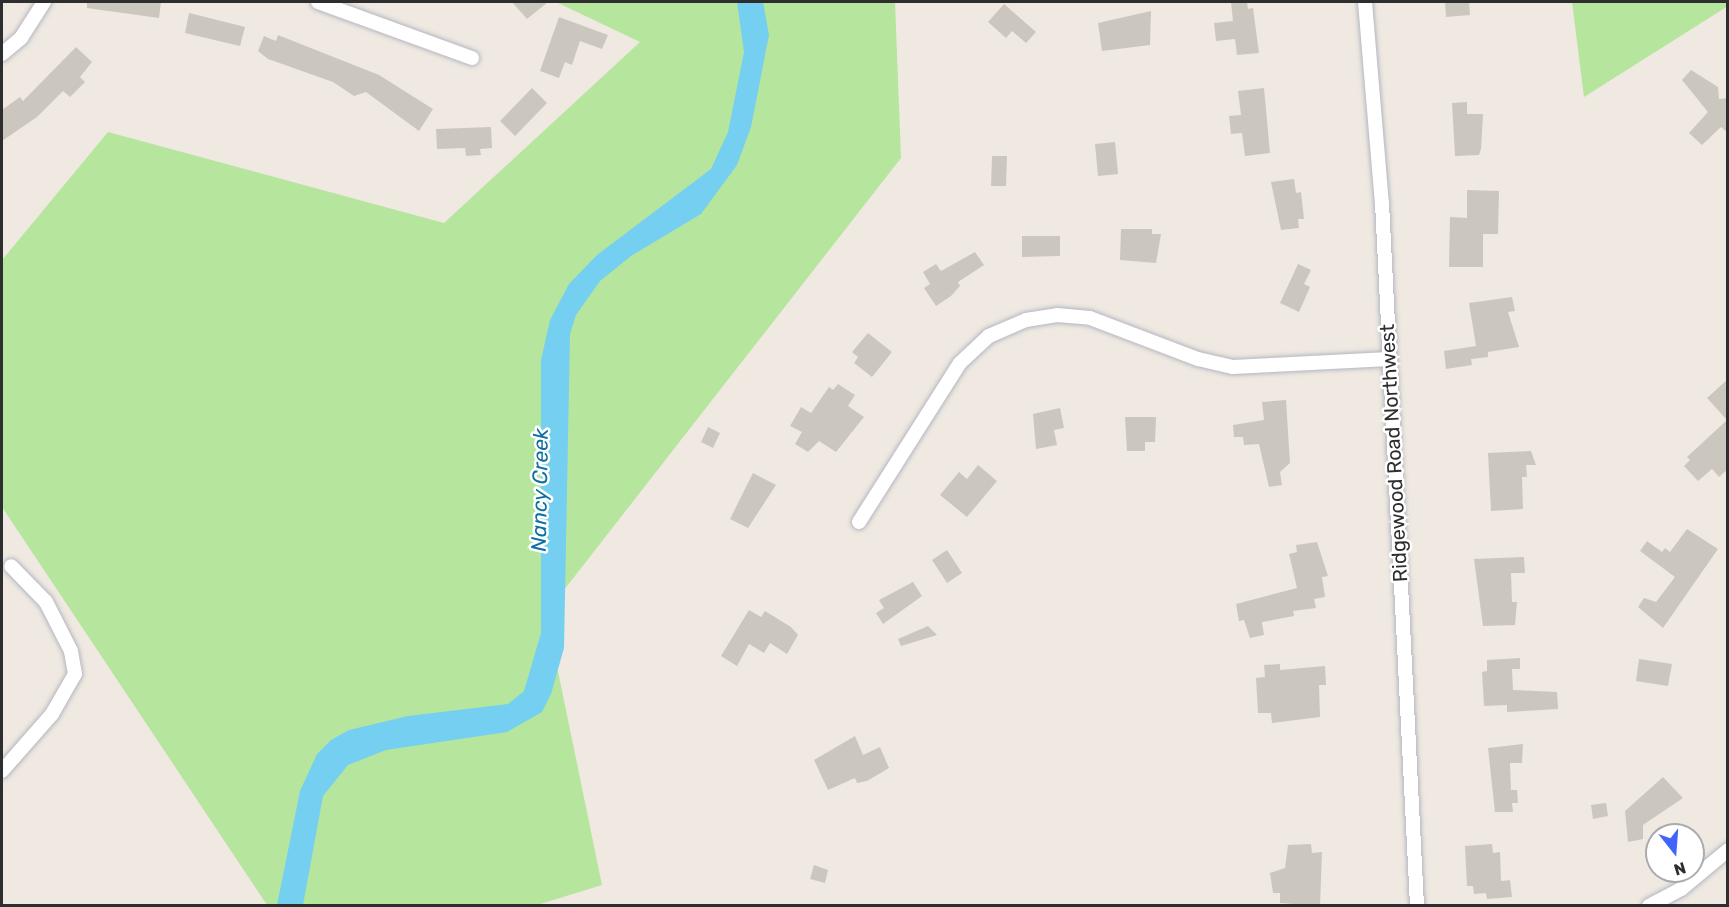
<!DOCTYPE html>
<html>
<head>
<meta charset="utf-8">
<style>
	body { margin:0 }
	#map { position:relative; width:1729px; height:907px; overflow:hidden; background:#efe9e1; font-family:Rubik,sans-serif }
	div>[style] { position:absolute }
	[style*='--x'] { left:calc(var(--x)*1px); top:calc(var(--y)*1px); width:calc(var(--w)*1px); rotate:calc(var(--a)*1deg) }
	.green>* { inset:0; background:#b6e59e }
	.water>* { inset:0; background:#75cff0 }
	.building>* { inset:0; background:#cbc7bf }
	.roads { filter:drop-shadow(0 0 2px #b4b7c1) drop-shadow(0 0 2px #b4b7c1) }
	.minor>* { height:14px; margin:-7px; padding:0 7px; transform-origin:7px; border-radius:7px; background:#fff }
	span { translate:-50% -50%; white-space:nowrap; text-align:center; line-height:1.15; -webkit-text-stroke:5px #fff; paint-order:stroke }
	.street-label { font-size:20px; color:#2e2e2e }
	.water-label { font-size:21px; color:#0d6fa3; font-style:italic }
	.frame { position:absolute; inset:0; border:3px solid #2e2e2e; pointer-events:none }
	.north { position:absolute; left:1645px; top:823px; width:60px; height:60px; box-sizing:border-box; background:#fff; border:2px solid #ababab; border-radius:50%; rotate:163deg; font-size:16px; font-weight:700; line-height:24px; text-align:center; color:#2e2e2e }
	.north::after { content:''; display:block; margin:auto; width:21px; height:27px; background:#4264fb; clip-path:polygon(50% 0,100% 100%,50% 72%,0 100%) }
</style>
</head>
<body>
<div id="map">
	<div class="green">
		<div style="clip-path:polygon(556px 2px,895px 2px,901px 158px,546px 613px,602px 885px,537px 905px,267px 905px,2px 507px,2px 260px,108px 132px,444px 223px,640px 42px)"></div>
		<div style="clip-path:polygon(1572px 2px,1727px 2px,1728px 6px,1584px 97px)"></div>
	</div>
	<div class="water">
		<div style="clip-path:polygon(737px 2px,763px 2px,769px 35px,751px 127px,737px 165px,701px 214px,631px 256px,600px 281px,576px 315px,570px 334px,564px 648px,551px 694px,542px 712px,507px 732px,386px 750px,348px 765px,323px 796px,303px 905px,277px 905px,300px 791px,317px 754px,331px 740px,349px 730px,408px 716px,508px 704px,524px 691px,541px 633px,541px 360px,550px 320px,569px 284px,597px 255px,711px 169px,728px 132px,744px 52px)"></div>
	</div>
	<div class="building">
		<div style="clip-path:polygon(87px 2px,161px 2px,159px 18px,87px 8px)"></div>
		<div style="clip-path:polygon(512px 2px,548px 2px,527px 19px)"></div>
		<div style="clip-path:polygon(1231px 2px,1247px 2px,1248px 9px,1253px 8px,1259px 53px,1237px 55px,1235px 39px,1216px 41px,1214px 23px,1233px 21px)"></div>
		<div style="clip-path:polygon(1445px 2px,1469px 2px,1470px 15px,1446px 17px)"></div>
		<div style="clip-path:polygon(1004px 4px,1036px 32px,1026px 43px,1012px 31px,1006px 38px,988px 22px)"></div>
		<div style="clip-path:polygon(1151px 11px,1150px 45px,1102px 51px,1098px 23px)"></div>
		<div style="clip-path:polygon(189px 13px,245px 27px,240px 46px,185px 33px)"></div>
		<div style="clip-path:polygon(559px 17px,608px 35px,602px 49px,580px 41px,572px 65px,565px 62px,559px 78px,540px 71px)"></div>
		<div style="clip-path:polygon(278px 35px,379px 75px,433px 109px,419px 131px,366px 92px,354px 96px,333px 82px,268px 59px,258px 51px,264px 36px,276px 41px)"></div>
		<div style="clip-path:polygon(76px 47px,92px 62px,80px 77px,85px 82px,70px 97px,63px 91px,37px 117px,2px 141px,2px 110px,20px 97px,23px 101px)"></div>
		<div style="clip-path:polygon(1691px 70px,1718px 87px,1719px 99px,1728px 98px,1728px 133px,1721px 127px,1702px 145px,1689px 133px,1708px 112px,1682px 80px)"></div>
		<div style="clip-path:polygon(532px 88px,547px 103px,515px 136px,500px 121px)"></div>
		<div style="clip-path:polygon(1264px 88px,1270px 153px,1245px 156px,1242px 133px,1231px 134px,1229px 116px,1241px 115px,1238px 91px)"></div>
		<div style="clip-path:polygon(1467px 102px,1467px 114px,1483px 114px,1481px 149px,1479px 155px,1455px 156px,1452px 103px)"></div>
		<div style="clip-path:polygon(491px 127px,492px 148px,480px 149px,481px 155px,466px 156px,465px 148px,437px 149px,436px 129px)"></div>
		<div style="clip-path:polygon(1115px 142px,1118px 174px,1098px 176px,1095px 144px)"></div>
		<div style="clip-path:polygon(992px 156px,1007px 156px,1006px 186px,991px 186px)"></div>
		<div style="clip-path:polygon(1294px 179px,1296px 193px,1301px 192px,1304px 219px,1298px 219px,1299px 228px,1281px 230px,1271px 182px)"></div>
		<div style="clip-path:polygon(1467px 190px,1499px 191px,1498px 234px,1483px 234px,1483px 267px,1449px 267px,1450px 217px,1467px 218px)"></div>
		<div style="clip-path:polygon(1121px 229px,1152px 229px,1152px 234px,1161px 234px,1156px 263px,1120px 260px)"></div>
		<div style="clip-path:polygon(1022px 236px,1060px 236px,1060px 256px,1022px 257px)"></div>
		<div style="clip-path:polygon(975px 252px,984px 265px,958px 282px,960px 286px,951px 296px,936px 306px,924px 288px,930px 284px,923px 272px,936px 264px,941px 271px)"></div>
		<div style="clip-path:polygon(1298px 264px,1311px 270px,1304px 284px,1310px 287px,1299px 312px,1280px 303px)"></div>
		<div style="clip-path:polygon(1512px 297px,1515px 311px,1508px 312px,1519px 347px,1488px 352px,1488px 357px,1471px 359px,1472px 365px,1446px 369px,1444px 351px,1476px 346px,1469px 303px)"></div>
		<div style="clip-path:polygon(868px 333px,892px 352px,872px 377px,854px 363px,858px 357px,852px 352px)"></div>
		<div style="clip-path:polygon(1728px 379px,1728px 469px,1719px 477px,1712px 469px,1698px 481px,1684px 466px,1690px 460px,1687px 457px,1727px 420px,1707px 398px)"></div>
		<div style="clip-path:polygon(838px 384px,855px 395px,848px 406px,864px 417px,836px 452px,819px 441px,808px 452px,795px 444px,802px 432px,790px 426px,801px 407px,811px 413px,829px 387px,833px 390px)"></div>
		<div style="clip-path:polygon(1286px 400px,1290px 463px,1280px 472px,1282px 485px,1269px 487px,1259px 444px,1244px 445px,1243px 437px,1234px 437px,1233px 425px,1264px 420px,1262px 402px)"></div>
		<div style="clip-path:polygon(1060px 408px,1064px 428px,1054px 430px,1057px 445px,1036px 449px,1033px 414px)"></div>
		<div style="clip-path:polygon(1125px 417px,1156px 417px,1155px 442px,1145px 442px,1145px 451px,1127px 451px)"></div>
		<div style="clip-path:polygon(708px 427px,720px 433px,713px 448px,701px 442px)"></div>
		<div style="clip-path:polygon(1531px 451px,1536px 465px,1526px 465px,1527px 477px,1522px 477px,1523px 509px,1491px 511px,1488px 453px)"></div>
		<div style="clip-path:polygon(978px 465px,997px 481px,967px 517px,940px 495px,959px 472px,967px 479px)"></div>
		<div style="clip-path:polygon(753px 473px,776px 485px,748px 528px,730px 519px)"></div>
		<div style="clip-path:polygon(1687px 529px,1718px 549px,1663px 628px,1638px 607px,1644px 598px,1656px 602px,1675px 577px,1640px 551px,1647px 541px,1662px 552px,1665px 548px,1670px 552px)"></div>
		<div style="clip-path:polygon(1317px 542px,1328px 576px,1322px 577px,1325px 597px,1314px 599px,1316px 608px,1293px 611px,1294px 616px,1262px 622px,1264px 635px,1250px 638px,1244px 620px,1239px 621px,1236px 604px,1297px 588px,1289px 554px,1297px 552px,1296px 545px)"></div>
		<div style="clip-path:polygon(947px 550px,962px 573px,947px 583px,932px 560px)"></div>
		<div style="clip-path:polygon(1524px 557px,1525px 573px,1511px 573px,1512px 602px,1517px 602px,1515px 625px,1483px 626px,1474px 559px)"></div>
		<div style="clip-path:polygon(913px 582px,922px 596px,883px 624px,876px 613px,884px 608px,879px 600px)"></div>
		<div style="clip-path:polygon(749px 610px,761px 617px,765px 611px,791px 627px,798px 635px,787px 654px,770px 643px,764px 653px,749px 644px,737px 666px,721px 656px)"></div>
		<div style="clip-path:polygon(928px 626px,937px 635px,901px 646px,898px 639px)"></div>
		<div style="clip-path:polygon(1520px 658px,1520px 669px,1512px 669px,1513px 690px,1557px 692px,1558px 709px,1507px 712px,1507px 705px,1484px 706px,1482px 672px,1487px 671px,1487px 660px)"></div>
		<div style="clip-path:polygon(1639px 659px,1672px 664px,1668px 686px,1636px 681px)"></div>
		<div style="clip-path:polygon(1280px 664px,1280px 670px,1325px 666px,1326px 685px,1319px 685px,1320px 717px,1272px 723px,1271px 713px,1258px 713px,1256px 678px,1265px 677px,1264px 665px)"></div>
		<div style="clip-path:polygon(855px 736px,863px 755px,880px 747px,889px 768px,867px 781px,857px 783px,855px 778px,828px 790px,814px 760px)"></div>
		<div style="clip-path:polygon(1523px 744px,1522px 763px,1510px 763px,1511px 790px,1517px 790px,1518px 803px,1512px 803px,1513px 812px,1495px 812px,1488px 748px)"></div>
		<div style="clip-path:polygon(1663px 777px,1683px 798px,1643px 825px,1643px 839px,1628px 842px,1625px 811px)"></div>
		<div style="clip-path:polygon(1606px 803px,1608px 816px,1593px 819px,1591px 805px)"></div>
		<div style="clip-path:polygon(1311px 844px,1312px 853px,1322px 852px,1320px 906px,1280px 903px,1280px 893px,1273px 893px,1270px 873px,1285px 868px,1288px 845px)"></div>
		<div style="clip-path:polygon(1492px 844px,1493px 853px,1500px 852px,1501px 881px,1510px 880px,1512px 897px,1487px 899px,1486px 893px,1474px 894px,1473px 886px,1467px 886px,1465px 846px)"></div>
		<div style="clip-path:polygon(814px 865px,828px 870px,825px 883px,810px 879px)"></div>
	</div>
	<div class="roads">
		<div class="minor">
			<div style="--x:318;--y:2;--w:164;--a:20"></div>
			<div style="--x:1365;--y:2;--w:202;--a:85.2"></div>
			<div style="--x:1382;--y:203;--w:704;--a:87.15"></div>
			<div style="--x:2;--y:54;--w:25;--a:-40"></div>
			<div style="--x:21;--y:38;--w:43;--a:-57.4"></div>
			<div style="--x:859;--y:522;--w:188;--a:-57.6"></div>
			<div style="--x:960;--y:363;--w:40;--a:-43"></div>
			<div style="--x:989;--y:336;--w:40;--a:-23.4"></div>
			<div style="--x:1026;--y:320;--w:31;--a:-9"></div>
			<div style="--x:1057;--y:315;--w:33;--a:5"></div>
			<div style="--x:1090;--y:318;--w:116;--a:20.8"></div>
			<div style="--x:1198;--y:359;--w:36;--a:13"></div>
			<div style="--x:1233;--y:367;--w:156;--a:-2.9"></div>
			<div style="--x:2;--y:771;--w:76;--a:-48.7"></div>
			<div style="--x:52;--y:714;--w:46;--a:-60.1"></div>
			<div style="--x:75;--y:674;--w:23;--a:-100"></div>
			<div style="--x:71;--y:651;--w:55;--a:-117"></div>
			<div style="--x:46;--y:602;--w:50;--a:-134.2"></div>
			<div style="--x:1649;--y:906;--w:36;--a:-28"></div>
			<div style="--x:1681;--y:889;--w:61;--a:-39.7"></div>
		</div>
	</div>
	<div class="street-label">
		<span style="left:1394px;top:453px;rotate:-93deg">Ridgewood Road Northwest</span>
	</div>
	<div class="water-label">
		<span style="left:540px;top:490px;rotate:-89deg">Nancy Creek</span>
	</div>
	<div class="frame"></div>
	<div class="north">N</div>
</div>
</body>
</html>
